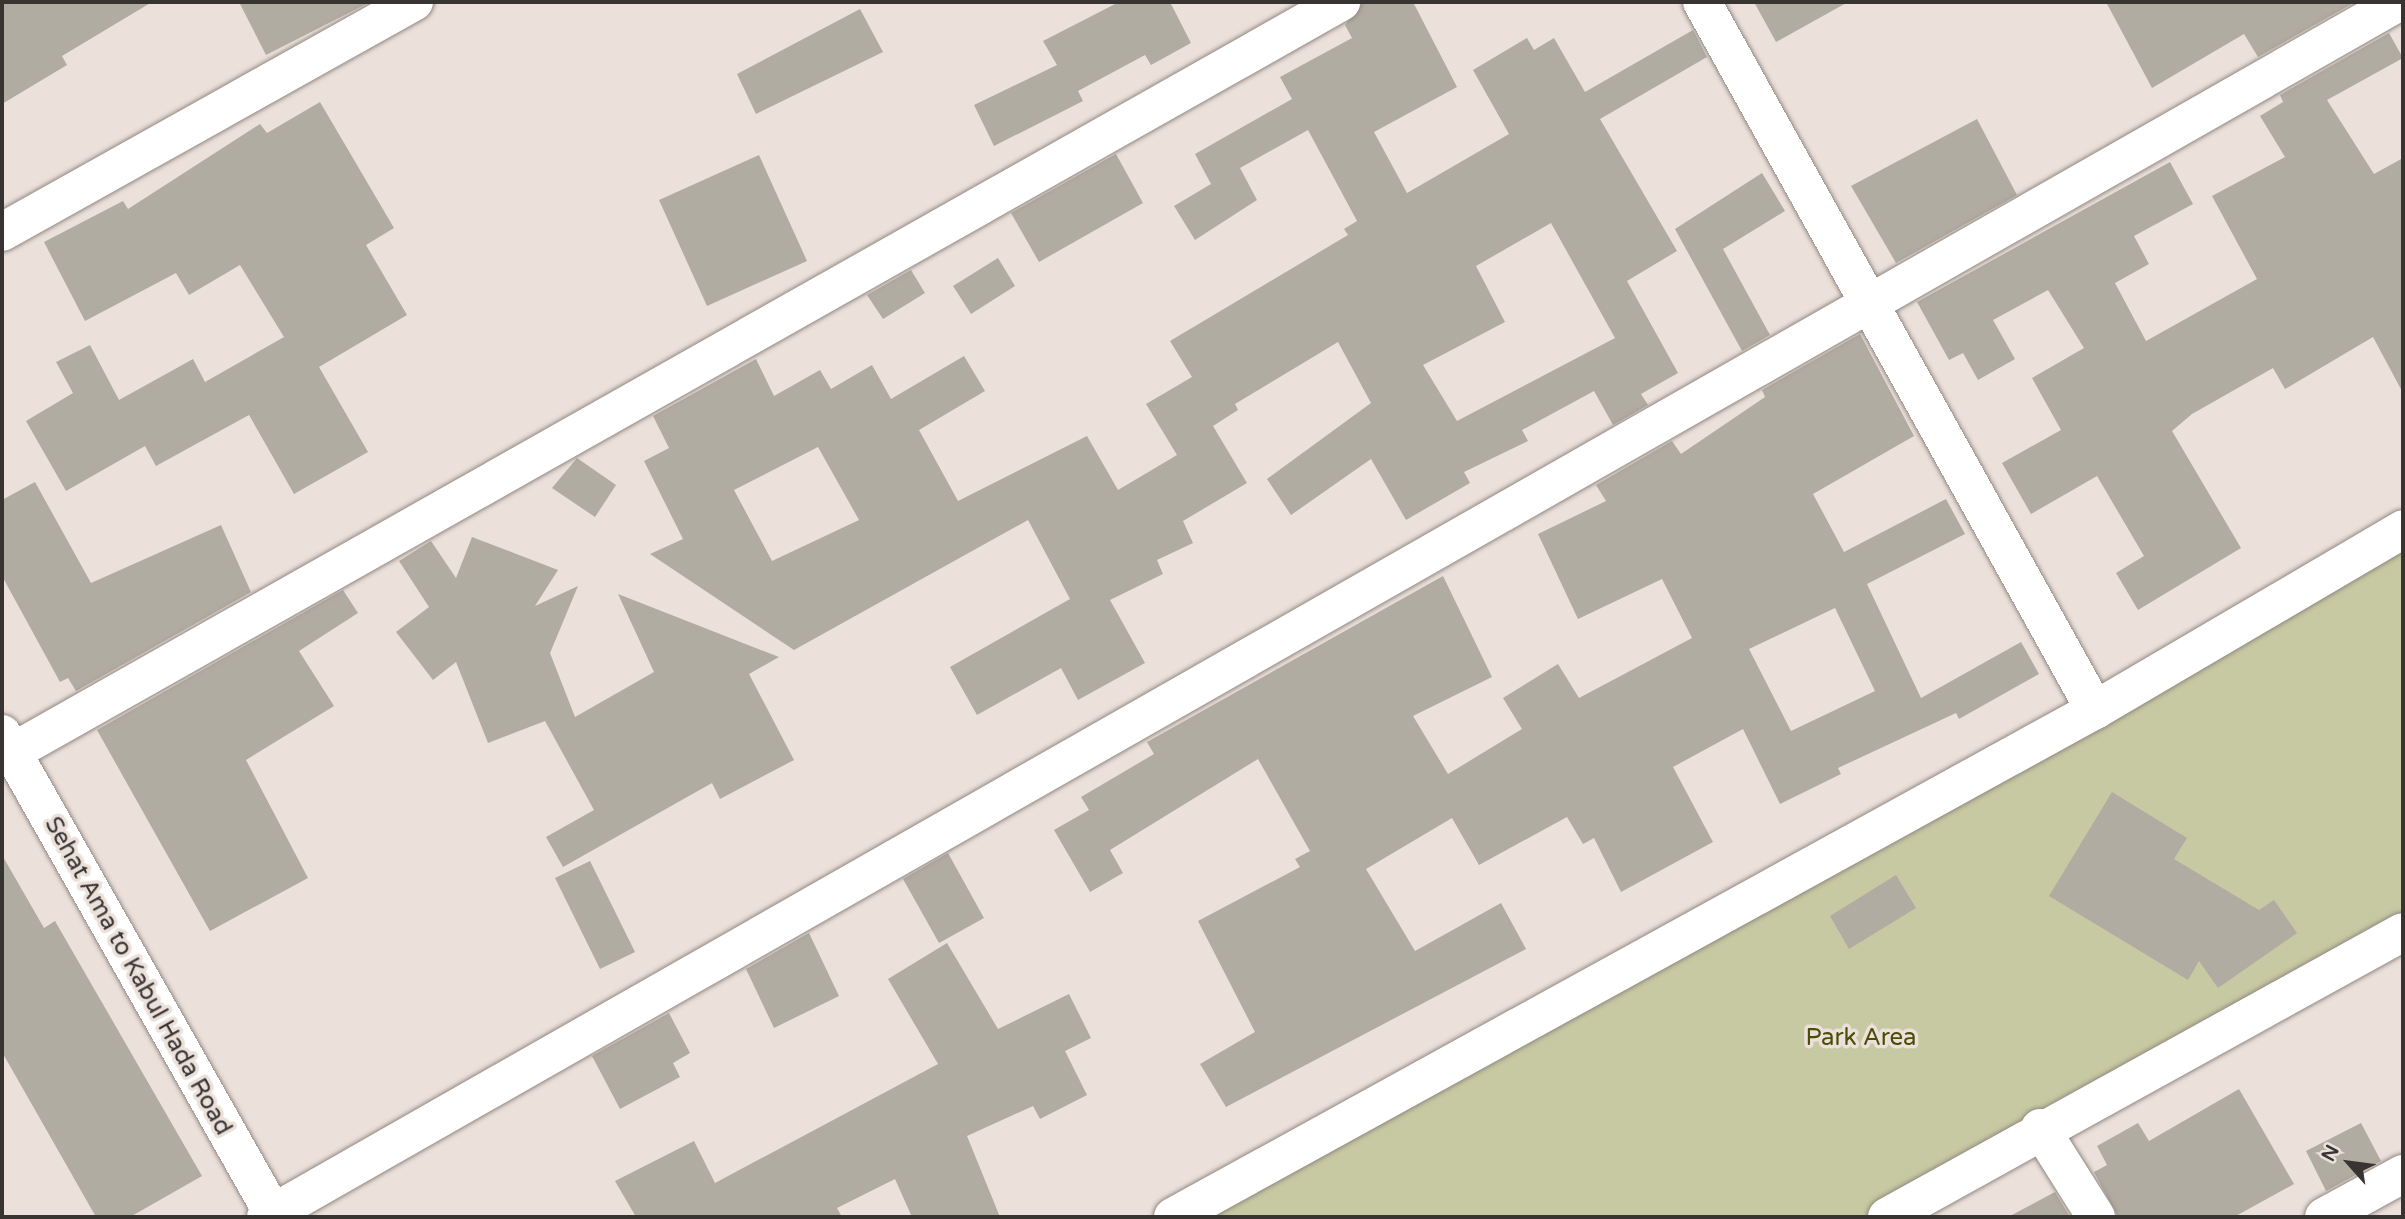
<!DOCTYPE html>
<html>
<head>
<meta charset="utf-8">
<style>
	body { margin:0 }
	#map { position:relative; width:2405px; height:1219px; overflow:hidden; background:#ebe0da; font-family:"Varela Round",sans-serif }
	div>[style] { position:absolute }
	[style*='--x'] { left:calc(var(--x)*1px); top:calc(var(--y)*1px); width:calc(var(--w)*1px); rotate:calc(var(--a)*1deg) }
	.green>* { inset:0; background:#c6c9a1 }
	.building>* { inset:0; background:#b1aca2 }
	.roads { filter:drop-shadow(0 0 2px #928882) drop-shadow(0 0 2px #928882) }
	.minor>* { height:38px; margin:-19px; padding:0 19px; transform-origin:19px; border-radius:19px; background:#fff }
	.tertiary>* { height:38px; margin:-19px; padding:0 19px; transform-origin:19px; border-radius:19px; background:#fff }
	.secondary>* { height:38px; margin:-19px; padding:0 19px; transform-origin:19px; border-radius:19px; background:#fff }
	span { translate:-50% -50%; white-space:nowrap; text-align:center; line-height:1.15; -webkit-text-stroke:7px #ebe0da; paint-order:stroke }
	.street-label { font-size:24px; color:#383431 }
	.park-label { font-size:24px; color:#4b4d05 }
	.frame { position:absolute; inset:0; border:4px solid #383431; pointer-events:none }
	.north { position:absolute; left:2314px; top:1128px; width:70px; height:70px; -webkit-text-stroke:5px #ebe0da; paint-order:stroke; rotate:298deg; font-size:19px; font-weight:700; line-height:28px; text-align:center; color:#383431 }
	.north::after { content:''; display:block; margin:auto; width:24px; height:32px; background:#383431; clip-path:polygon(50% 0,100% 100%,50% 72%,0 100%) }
</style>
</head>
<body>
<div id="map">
	<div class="green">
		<div style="clip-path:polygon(2403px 529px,2403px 933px,1899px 1217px,1173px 1217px)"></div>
	</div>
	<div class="building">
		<div style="clip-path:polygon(2px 2px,152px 2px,62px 56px,67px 65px,2px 104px)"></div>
		<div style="clip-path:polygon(239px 2px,370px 2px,266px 55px)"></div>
		<div style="clip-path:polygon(1119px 2px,1170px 2px,1191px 43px,1151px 65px,1145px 55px,1078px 91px,1083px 101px,994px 146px,974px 105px,1057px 65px,1043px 41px)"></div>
		<div style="clip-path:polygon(evenodd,1363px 2px,1413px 2px,1457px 87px,1374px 132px,1407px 193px,1509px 134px,1473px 70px,1527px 38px,1534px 50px,1554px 38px,1585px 92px,1693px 30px,1707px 57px,1600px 119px,1677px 251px,1627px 281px,1678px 373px,1641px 394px,1648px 405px,1613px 425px,1594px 391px,1522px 430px,1528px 441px,1464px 472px,1470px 483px,1406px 520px,1371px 459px,1291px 515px,1267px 479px,1371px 403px,1338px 342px,1235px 404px,1238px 410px,1213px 426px,1247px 483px,1183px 521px,1193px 543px,1157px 560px,1163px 574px,1110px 600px,1145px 663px,1078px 700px,1061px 668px,977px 715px,950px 667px,1070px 599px,1028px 520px,794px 650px,650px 554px,683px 539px,644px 461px,669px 448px,653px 416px,756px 359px,774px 396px,820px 370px,831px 389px,872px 365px,891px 399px,964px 356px,985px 391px,919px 430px,958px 501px,1087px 436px,1118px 490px,1177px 455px,1146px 404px,1192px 377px,1170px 341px,1348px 235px,1344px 229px,1357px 221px,1308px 130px,1240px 168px,1257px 200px,1195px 240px,1174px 206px,1211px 184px,1195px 154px,1292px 99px,1280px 77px,1352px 38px,1345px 25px,1363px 2px,1551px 223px,1615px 338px,1457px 421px,1423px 365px,1505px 322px,1476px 266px,1551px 223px,1363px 2px,818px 447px,859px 520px,772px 561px,734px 490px,818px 447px)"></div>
		<div style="clip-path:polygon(1754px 2px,1848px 2px,1776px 42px)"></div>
		<div style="clip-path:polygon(2106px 2px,2355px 2px,2258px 57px,2244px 34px,2152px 88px)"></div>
		<div style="clip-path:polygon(860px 9px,883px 52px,756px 114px,737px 74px)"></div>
		<div style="clip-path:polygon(2389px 33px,2403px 58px,2327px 100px,2374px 174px,2403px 158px,2403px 393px,2373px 337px,2285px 389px,2273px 368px,2192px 414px,2172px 431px,2241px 548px,2138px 610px,2116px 573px,2144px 556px,2097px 476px,2031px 514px,2002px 463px,2061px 430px,2032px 378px,2084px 348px,2048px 290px,1993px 320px,2015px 359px,1978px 380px,1963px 353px,1949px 360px,1917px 302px,2170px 162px,2193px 204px,2134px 236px,2149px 264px,2115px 283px,2146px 341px,2257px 279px,2212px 196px,2285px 157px,2260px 116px,2283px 102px,2280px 95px)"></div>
		<div style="clip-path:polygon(320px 102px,394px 228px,366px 245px,407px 315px,319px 367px,368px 452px,294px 494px,249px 415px,156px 466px,145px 446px,66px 491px,26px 421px,73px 393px,56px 362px,90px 345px,119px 400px,193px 359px,205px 382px,284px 337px,240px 265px,189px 295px,176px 273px,85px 321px,44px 242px,123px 201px,128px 209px,260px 124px,267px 133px)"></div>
		<div style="clip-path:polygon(1977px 119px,2017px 195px,1896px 263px,1851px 186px)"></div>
		<div style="clip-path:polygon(1116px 154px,1143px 203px,1039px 262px,1011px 213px)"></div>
		<div style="clip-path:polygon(759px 155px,807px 261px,707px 306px,659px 200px)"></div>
		<div style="clip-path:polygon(1762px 173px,1785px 211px,1723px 249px,1770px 335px,1742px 351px,1675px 229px)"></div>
		<div style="clip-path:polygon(998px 258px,1015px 286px,971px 314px,953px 286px)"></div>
		<div style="clip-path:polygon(911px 270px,925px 293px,883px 319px,867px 295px)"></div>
		<div style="clip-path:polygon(evenodd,1860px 334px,1914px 436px,1813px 494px,1844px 552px,1946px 499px,1965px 534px,1867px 584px,1921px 698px,2021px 642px,2039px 674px,1959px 719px,1956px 713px,1838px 768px,1841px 774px,1780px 804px,1743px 729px,1673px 767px,1713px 842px,1621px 892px,1594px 838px,1583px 844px,1567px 817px,1479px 865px,1452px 818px,1366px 869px,1415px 951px,1501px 903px,1526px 949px,1226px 1107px,1200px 1064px,1255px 1032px,1198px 921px,1300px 867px,1295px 859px,1310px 851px,1258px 759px,1110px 850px,1123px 873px,1090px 892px,1054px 830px,1089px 810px,1081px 797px,1154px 754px,1147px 742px,1443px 576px,1492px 677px,1413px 716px,1448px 774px,1522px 729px,1503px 698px,1558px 664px,1579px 698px,1692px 638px,1662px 579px,1578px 619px,1538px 534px,1606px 501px,1596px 485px,1672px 441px,1681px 454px,1765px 397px,1762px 390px,1860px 334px,1835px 608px,1875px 691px,1791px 731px,1749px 649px,1835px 608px)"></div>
		<div style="clip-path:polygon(577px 458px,616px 485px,595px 517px,552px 488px)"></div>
		<div style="clip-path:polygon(35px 482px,91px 583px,221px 525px,251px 592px,76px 691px,68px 678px,60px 682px,2px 576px,2px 500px)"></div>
		<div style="clip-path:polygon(472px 537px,558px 570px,535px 606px,578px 586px,550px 653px,575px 717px,654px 672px,618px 594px,779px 657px,749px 674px,794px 760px,720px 799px,712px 783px,563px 867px,546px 837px,594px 810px,545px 721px,488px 743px,456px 662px,433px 680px,396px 632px,429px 607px,399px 561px,431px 541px,456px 578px)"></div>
		<div style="clip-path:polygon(343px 590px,358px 613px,299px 651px,334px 706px,246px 760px,308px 878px,210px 931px,97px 730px)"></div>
		<div style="clip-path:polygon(2112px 792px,2187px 838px,2174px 859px,2259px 910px,2274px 900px,2297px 933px,2218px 988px,2199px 961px,2188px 980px,2049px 896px)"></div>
		<div style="clip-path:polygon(948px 853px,984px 918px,939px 943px,903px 879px)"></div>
		<div style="clip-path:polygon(2px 855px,44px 928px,55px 921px,202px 1176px,130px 1217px,96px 1217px,2px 1052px)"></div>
		<div style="clip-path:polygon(590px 861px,635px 952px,600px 969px,555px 878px)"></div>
		<div style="clip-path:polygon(1896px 875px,1916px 908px,1849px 949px,1830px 916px)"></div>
		<div style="clip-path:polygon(809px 933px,839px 996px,774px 1028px,746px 969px)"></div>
		<div style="clip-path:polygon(947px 943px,998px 1029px,1069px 994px,1091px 1038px,1065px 1051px,1087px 1095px,1040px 1119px,1033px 1106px,967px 1136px,1000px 1217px,912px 1217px,895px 1179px,837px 1208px,842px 1217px,636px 1217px,615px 1181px,694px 1141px,715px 1183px,938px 1064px,888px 979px)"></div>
		<div style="clip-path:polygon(669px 1013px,690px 1053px,673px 1063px,680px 1077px,620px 1109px,592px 1056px)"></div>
		<div style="clip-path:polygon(2239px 1089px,2294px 1184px,2234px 1217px,2118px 1217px,2094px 1172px,2107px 1165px,2097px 1146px,2138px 1123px,2149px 1141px)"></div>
		<div style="clip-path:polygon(2361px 1123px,2381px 1161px,2326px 1191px,2306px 1151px)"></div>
		<div style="clip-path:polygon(2055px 1192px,2070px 1217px,2008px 1217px)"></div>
	</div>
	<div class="roads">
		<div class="minor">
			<div style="--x:1702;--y:2;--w:810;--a:60.97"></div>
			<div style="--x:2;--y:232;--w:472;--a:-29.2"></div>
			<div style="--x:2;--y:758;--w:1538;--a:-29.45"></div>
			<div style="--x:2040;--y:1128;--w:105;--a:57.8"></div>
			<div style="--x:266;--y:1217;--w:2455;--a:-29.67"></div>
			<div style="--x:1887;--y:1217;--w:589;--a:-28.91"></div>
			<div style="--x:2324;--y:1217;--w:90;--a:-28.6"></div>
		</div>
		<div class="tertiary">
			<div style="--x:1173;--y:1217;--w:1052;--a:-28.81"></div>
			<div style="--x:2095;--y:710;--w:357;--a:-30.4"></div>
		</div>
		<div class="secondary">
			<div style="--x:2;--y:734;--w:555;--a:60.52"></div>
		</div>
	</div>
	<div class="street-label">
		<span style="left:138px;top:976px;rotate:61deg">Sehat Ama to Kabul Hada Road</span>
	</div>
	<div class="park-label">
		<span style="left:1861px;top:1038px">Park Area</span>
	</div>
	<div class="frame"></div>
	<div class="north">N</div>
</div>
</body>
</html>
